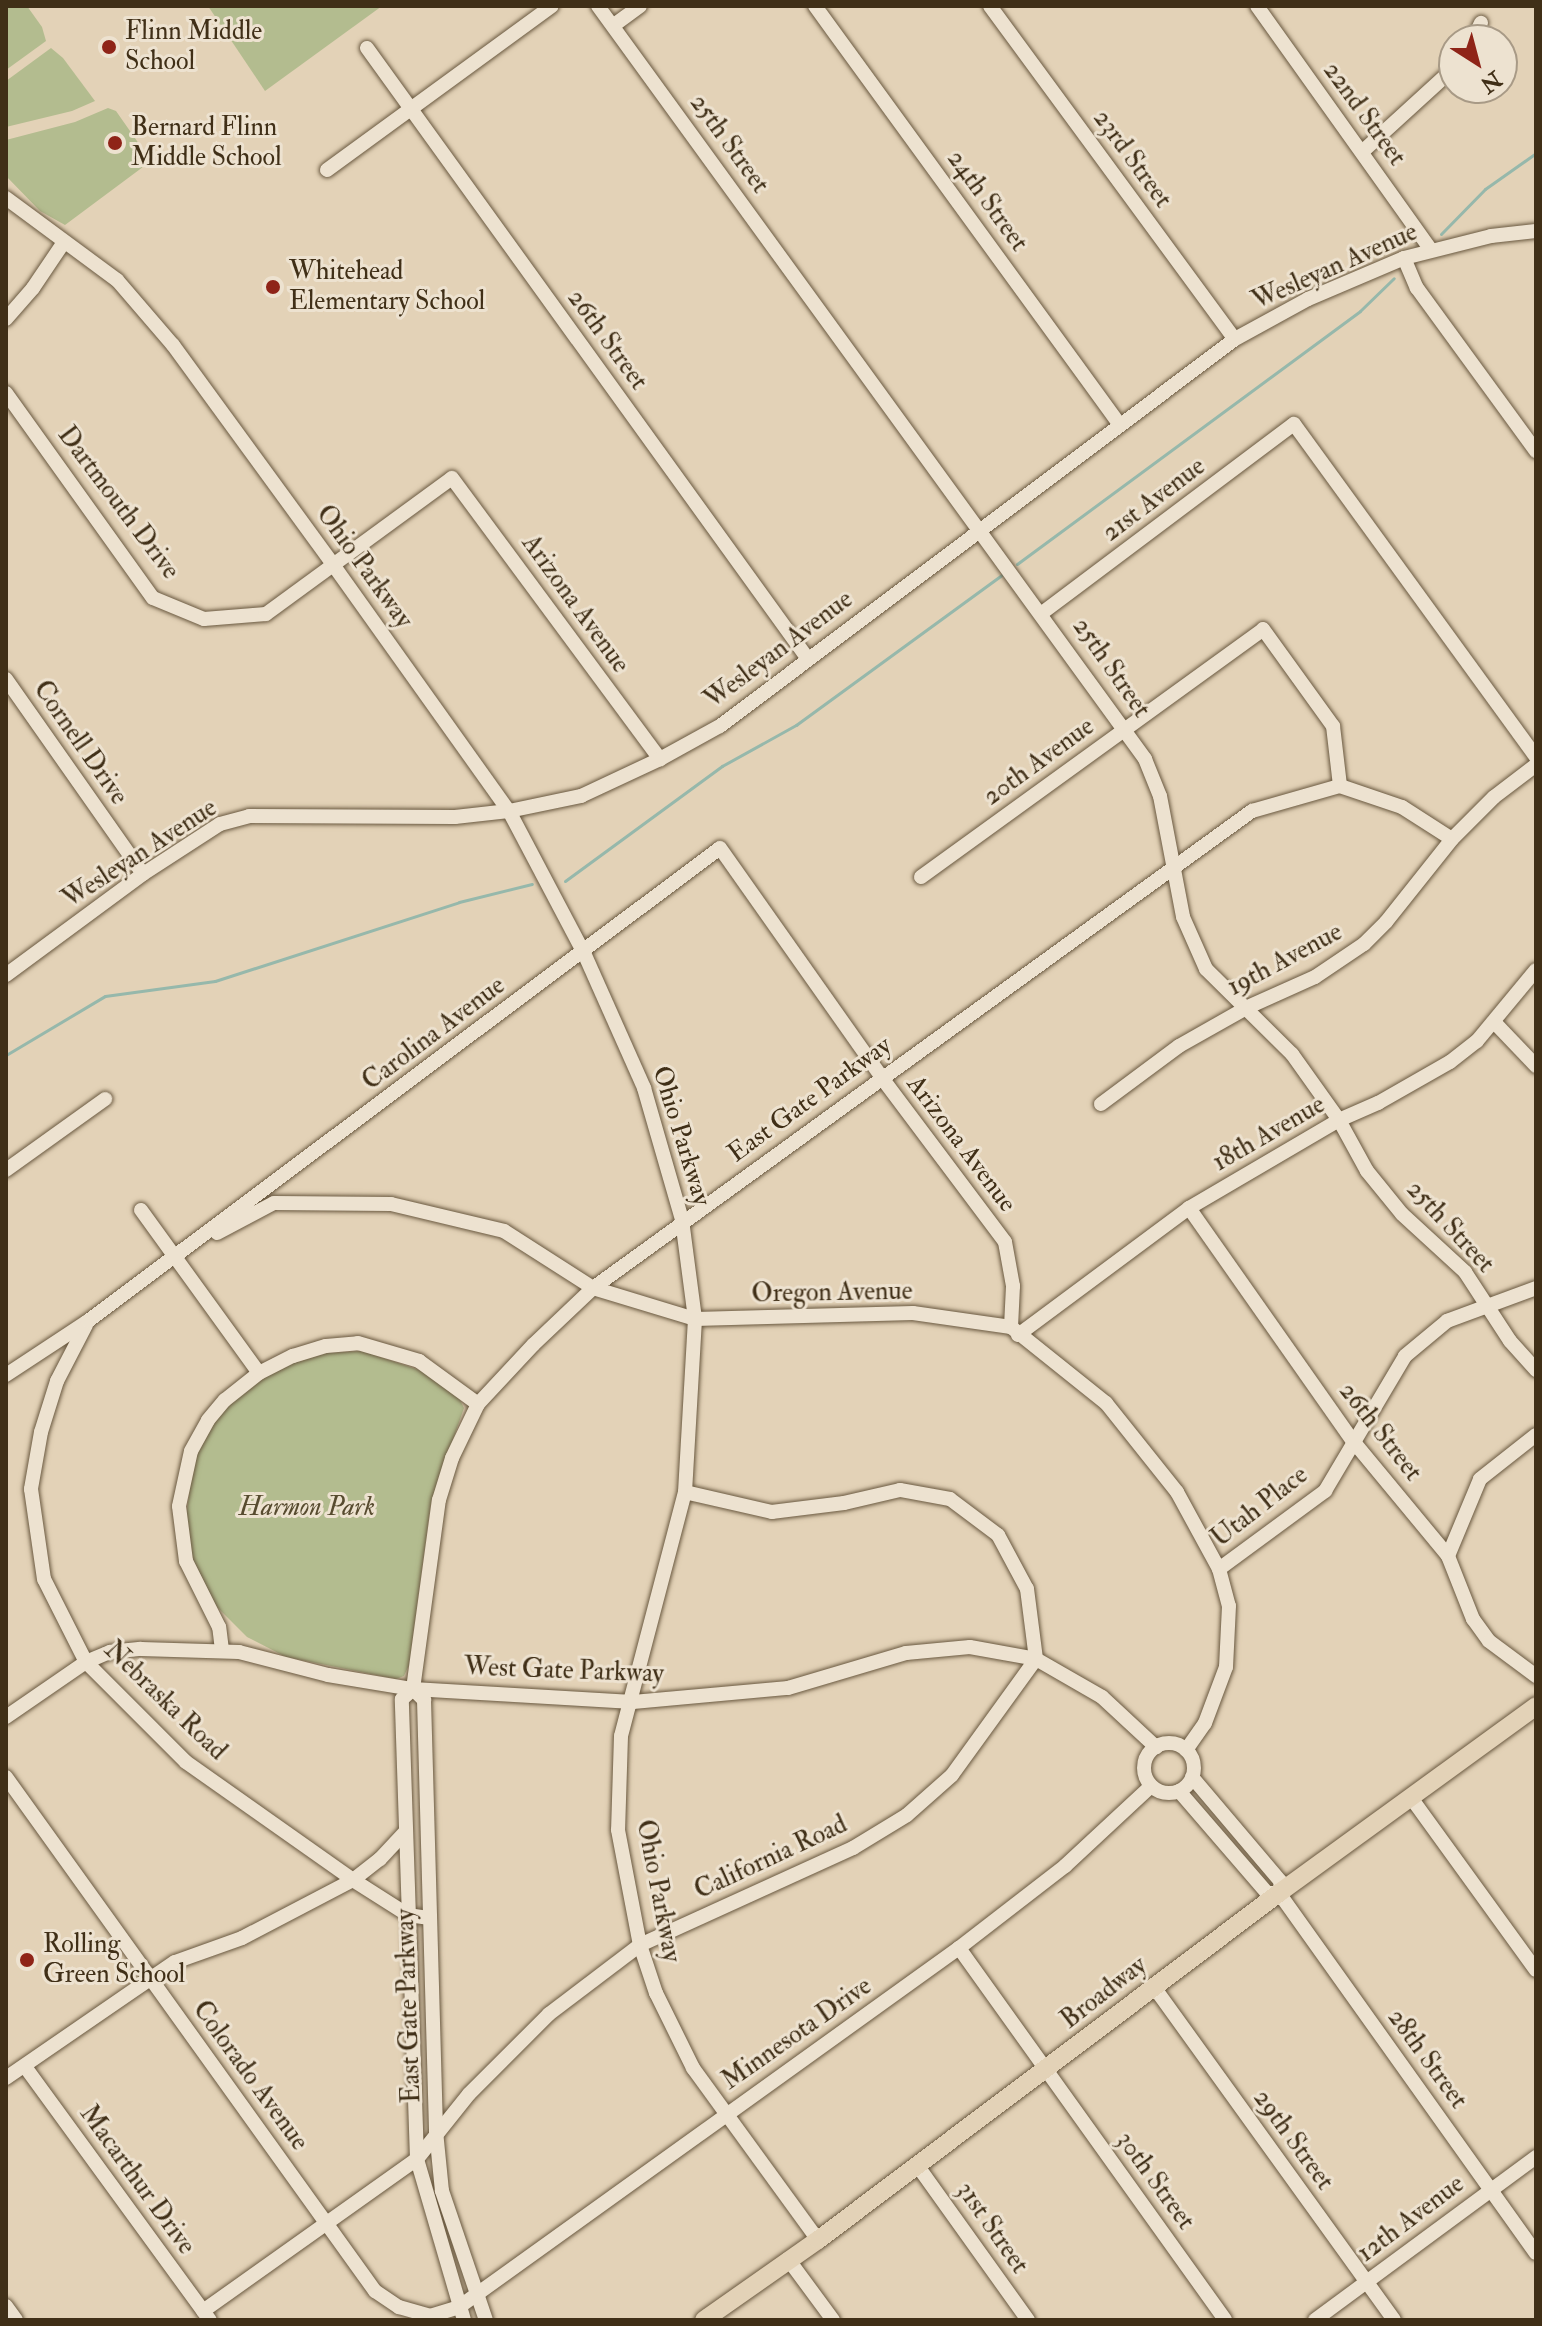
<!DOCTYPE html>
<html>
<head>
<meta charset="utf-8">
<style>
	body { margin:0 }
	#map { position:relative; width:1542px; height:2326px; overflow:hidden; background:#e3d2b7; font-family:"IM FELL Double Pica",serif }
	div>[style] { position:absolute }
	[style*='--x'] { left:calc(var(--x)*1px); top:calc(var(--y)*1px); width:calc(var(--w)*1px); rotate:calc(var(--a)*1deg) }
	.green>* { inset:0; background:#b3bc8f }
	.stream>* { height:3px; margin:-1.5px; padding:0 1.5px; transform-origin:1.5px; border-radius:1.5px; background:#96b8ab }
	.roads { filter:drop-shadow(0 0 2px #69583f) drop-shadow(0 0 2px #69583f) }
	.minor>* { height:14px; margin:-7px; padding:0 7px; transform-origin:7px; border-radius:7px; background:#ede2d0 }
	.minor>.ring { margin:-7px; padding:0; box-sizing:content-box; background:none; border:14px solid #ede2d0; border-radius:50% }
	.major>* { height:18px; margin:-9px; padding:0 9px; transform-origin:9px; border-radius:9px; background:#e3d2b7 }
	.dots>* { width:22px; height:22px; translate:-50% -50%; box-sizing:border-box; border:4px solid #ede2d0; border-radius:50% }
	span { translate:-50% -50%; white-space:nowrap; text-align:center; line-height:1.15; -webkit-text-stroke:6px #ede2d0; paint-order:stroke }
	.poi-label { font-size:26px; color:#402f17 }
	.left { translate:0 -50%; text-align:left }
	.street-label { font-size:26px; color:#402f17 }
	.park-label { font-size:26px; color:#574b2f; font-style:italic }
	.frame { position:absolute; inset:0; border:8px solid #402f17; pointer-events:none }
	.north { position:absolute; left:1438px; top:24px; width:80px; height:80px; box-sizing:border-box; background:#ede2d0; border:2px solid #a89a86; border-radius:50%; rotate:144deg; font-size:22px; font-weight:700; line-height:32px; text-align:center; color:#402f17 }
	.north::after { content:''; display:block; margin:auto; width:28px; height:36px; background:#8f2418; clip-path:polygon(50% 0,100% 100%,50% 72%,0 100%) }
</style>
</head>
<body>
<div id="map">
	<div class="green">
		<div style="clip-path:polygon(6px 6px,27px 6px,42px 27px,46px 41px,6px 70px)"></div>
		<div style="clip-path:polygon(208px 6px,382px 6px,265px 91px)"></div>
		<div style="clip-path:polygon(51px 48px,63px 58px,95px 101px,72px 111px,6px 127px,6px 81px)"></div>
		<div style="clip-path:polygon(108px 108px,116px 111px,151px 161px,65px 225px,40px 211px,6px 176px,6px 140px,75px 122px)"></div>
		<div style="clip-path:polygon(362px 1351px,422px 1371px,459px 1398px,464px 1408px,431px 1502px,409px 1665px,404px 1676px,396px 1679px,286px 1657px,247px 1637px,216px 1606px,192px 1558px,186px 1518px,193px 1465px,199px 1450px,215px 1422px,237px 1396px,258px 1381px,293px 1363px,328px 1353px)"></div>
	</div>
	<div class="stream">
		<div style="--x:1441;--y:234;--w:63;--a:-45.6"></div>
		<div style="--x:1485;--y:189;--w:62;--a:-35.2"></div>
		<div style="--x:1017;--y:564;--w:426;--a:-36.4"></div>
		<div style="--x:1360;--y:311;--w:47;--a:-44.1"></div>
		<div style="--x:565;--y:881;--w:195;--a:-36.2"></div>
		<div style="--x:722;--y:766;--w:85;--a:-29"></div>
		<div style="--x:796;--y:725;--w:255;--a:-36.1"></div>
		<div style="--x:6;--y:1055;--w:115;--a:-30.8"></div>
		<div style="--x:105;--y:996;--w:111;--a:-7.8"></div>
		<div style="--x:215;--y:981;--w:256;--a:-17.9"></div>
		<div style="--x:459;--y:902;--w:75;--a:-13.9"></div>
	</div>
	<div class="roads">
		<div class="minor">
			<div style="--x:598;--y:6;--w:931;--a:54"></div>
			<div style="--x:1145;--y:759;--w:40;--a:68"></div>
			<div style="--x:1160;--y:796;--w:123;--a:79.2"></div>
			<div style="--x:1183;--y:917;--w:57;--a:66.1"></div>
			<div style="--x:1206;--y:969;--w:121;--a:44.7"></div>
			<div style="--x:1292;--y:1054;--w:81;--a:54.5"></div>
			<div style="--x:1339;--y:1120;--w:58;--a:61.2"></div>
			<div style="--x:1367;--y:1171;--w:55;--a:50.9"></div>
			<div style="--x:1402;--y:1214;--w:86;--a:42.6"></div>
			<div style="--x:1465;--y:1272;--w:82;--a:56.9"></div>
			<div style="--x:1510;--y:1341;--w:39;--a:48"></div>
			<div style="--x:815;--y:6;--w:518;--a:53.95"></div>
			<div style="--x:990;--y:6;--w:413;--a:53.7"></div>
			<div style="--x:1257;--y:6;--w:300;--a:54.5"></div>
			<div style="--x:614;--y:25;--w:32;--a:-36"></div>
			<div style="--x:1473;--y:40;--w:19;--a:-65"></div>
			<div style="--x:367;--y:48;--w:754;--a:54.18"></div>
			<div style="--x:1362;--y:152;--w:125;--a:-42.4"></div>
			<div style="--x:327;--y:170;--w:278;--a:-36.1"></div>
			<div style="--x:6;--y:198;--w:138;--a:36.5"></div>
			<div style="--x:117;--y:280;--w:86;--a:49.3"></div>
			<div style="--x:173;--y:345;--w:273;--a:53.9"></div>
			<div style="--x:334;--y:566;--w:301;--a:54.5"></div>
			<div style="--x:509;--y:811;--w:161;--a:62.2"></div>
			<div style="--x:584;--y:953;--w:148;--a:66"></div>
			<div style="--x:644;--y:1088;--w:137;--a:73.9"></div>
			<div style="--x:682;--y:1220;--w:100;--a:82.5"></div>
			<div style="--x:695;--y:1319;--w:173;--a:93.3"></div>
			<div style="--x:685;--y:1492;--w:252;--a:104.7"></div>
			<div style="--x:621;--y:1736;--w:94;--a:91.8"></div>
			<div style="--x:618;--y:1830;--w:117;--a:79.2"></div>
			<div style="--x:640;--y:1945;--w:51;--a:71.6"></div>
			<div style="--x:656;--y:1993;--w:84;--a:63.7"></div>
			<div style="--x:693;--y:2068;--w:213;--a:54"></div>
			<div style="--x:1404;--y:258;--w:33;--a:67"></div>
			<div style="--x:1417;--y:288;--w:202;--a:53.9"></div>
			<div style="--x:6;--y:319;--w:41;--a:-48.9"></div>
			<div style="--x:33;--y:288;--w:55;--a:-56"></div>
			<div style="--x:6;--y:393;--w:252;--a:54.4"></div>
			<div style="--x:153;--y:598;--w:55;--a:22.4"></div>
			<div style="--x:204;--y:619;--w:62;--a:-4.6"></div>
			<div style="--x:266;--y:614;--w:230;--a:-36.2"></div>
			<div style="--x:452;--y:478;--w:350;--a:53.5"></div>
			<div style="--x:1042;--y:613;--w:315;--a:-36.9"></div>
			<div style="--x:1294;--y:424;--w:412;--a:54"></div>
			<div style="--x:6;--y:679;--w:238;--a:54.9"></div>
			<div style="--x:921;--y:877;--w:422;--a:-35.9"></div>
			<div style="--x:1263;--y:629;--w:120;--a:54.2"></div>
			<div style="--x:1333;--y:726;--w:60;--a:83.3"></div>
			<div style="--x:6;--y:975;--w:170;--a:-36.4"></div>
			<div style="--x:143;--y:874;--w:92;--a:-33"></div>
			<div style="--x:220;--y:824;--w:30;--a:-15"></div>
			<div style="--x:249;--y:816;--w:206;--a:0.3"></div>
			<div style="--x:455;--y:817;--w:54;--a:-6.3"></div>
			<div style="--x:509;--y:811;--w:74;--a:-11.8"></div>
			<div style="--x:581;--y:796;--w:87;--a:-25.1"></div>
			<div style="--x:660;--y:759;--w:68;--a:-28.8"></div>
			<div style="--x:720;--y:726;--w:644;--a:-36.92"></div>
			<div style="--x:1235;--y:339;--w:83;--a:-28.7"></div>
			<div style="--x:1308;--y:299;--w:104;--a:-23.1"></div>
			<div style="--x:1404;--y:258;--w:90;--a:-14.2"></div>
			<div style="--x:1491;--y:236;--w:45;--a:-6.3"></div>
			<div style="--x:1494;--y:1022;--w:61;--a:46.3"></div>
			<div style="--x:1101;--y:1104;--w:97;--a:-36.6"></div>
			<div style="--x:1179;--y:1046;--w:79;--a:-29.5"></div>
			<div style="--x:1248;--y:1007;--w:73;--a:-24.1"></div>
			<div style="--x:1315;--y:977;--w:59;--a:-34"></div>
			<div style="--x:1364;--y:944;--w:31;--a:-45"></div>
			<div style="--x:1386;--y:922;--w:106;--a:-51.5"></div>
			<div style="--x:1452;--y:839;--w:59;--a:-45"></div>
			<div style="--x:1494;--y:797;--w:53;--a:-37.3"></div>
			<div style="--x:6;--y:1170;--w:122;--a:-35.6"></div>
			<div style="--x:1189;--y:1208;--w:285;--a:54.9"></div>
			<div style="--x:1353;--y:1441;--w:149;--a:50.4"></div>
			<div style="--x:1448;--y:1556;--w:68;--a:68.4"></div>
			<div style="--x:1473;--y:1619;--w:27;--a:54"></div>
			<div style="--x:1489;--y:1641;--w:59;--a:36.7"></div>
			<div style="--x:141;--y:1210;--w:201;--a:54.1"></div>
			<div style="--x:217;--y:1233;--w:64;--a:-27.8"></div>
			<div style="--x:274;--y:1203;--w:117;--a:0.5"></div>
			<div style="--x:391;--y:1204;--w:116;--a:13.4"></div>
			<div style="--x:504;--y:1231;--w:106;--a:32.6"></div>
			<div style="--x:593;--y:1288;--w:107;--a:16.9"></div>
			<div style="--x:695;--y:1319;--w:218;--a:-1.6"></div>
			<div style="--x:913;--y:1313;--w:99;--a:8.1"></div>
			<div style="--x:1011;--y:1327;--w:122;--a:38.7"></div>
			<div style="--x:1106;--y:1403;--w:114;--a:51.4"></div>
			<div style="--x:1177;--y:1492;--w:88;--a:61.4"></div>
			<div style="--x:1219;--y:1569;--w:38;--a:75"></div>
			<div style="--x:1229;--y:1606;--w:61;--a:92.8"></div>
			<div style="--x:1226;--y:1667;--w:60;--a:110.6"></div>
			<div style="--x:1205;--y:1723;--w:33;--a:125"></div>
			<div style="--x:86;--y:1325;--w:63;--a:117.4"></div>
			<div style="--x:57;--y:1381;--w:53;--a:107.4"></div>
			<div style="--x:41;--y:1432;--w:58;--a:100"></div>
			<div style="--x:31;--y:1489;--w:91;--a:81.8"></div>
			<div style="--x:44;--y:1579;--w:93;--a:63.2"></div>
			<div style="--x:86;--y:1662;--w:141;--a:45"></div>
			<div style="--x:186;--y:1762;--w:204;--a:35.2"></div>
			<div style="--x:353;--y:1880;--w:65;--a:32.5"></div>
			<div style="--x:408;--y:1915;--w:22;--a:8"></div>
			<div style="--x:1018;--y:1335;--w:213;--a:-36.6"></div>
			<div style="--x:1189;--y:1208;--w:174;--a:-30.4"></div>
			<div style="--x:1339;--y:1120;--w:43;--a:-23.6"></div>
			<div style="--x:1378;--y:1103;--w:83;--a:-29.7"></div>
			<div style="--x:1450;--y:1062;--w:34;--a:-38"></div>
			<div style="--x:1477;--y:1041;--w:92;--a:-50.3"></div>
			<div style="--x:6;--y:1375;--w:98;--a:-33.4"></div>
			<div style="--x:88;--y:1321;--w:789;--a:-36.81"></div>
			<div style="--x:720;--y:848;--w:281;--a:54.8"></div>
			<div style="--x:882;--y:1078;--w:205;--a:53.1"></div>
			<div style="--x:1005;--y:1242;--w:45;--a:79.7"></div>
			<div style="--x:1013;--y:1286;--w:41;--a:92.8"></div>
			<div style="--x:1448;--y:1556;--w:83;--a:-67.4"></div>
			<div style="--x:1480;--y:1479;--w:71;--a:-38.2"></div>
			<div style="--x:1219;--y:1569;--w:132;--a:-36.3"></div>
			<div style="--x:1325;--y:1491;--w:157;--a:-59.3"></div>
			<div style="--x:1405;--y:1356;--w:55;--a:-39.8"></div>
			<div style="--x:1447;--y:1321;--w:95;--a:-20.3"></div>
			<div style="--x:222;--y:1650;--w:23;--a:-97"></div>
			<div style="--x:219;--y:1627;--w:74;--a:-116.6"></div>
			<div style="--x:186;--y:1561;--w:55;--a:-97.3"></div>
			<div style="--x:179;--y:1506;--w:56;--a:-77.7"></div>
			<div style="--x:191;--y:1451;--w:35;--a:-61"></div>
			<div style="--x:208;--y:1420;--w:26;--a:-50"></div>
			<div style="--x:225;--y:1400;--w:43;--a:-38.5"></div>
			<div style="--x:259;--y:1373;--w:38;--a:-27"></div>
			<div style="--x:293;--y:1356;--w:34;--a:-17"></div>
			<div style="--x:326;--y:1346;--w:32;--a:-5"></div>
			<div style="--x:358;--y:1343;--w:64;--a:16.4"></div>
			<div style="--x:419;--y:1361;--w:73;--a:36.1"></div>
			<div style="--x:413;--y:1689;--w:16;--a:45"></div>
			<div style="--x:424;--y:1700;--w:431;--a:88.4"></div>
			<div style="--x:436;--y:2131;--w:60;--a:84.3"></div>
			<div style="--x:442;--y:2191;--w:136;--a:71.2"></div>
			<div style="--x:6;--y:1717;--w:97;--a:-34.5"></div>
			<div style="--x:86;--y:1662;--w:26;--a:-23"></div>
			<div style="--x:110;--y:1652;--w:31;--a:-6"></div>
			<div style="--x:141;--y:1649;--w:98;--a:1.8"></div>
			<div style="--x:239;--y:1652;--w:92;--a:14.5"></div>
			<div style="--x:328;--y:1675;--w:86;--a:9.4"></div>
			<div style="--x:413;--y:1689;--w:220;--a:3.4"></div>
			<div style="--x:633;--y:1702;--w:156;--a:-5.2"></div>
			<div style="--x:788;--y:1688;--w:123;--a:-16.5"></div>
			<div style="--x:906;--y:1653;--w:64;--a:-5.4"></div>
			<div style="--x:970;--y:1647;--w:67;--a:10.3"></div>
			<div style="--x:1036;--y:1659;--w:76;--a:29.9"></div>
			<div style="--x:1102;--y:1697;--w:74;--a:42.8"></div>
			<div class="ring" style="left:1144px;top:1743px;width:36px;height:36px"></div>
			<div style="--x:6;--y:1777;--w:633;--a:54.33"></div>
			<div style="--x:375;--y:2291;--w:29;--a:34"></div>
			<div style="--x:399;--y:2307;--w:32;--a:16"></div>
			<div style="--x:430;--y:2316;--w:30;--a:-17"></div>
			<div style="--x:459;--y:2307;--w:616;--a:-35.68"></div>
			<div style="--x:959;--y:1948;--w:134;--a:-37.7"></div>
			<div style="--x:1065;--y:1866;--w:117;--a:-42.9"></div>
			<div style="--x:1192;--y:1777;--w:138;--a:49.7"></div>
			<div style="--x:1281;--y:1882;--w:11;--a:100"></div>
			<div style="--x:1179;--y:1791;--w:135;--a:49.2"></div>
			<div style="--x:1267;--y:1893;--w:12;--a:0"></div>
			<div style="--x:1412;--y:1799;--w:211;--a:54.1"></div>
			<div style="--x:1279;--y:1893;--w:442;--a:54.5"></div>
			<div style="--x:959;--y:1948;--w:457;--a:54.4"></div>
			<div style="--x:1154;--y:1987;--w:410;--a:54.2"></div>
			<div style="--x:26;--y:2068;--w:312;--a:53.9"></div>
			<div style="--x:6;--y:2078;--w:205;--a:-34.5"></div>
			<div style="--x:175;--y:1962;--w:71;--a:-19.7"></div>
			<div style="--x:242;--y:1938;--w:125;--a:-27.6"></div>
			<div style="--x:353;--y:1880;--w:34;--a:-38"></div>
			<div style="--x:380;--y:1859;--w:35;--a:-47"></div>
			<div style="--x:917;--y:2165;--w:191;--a:54.4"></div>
			<div style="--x:788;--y:2259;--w:76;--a:53.6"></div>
			<div style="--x:6;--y:2306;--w:17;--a:54"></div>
			<div style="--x:203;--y:2311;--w:262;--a:-35.4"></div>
			<div style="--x:417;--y:2159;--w:83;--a:-51.3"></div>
			<div style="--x:469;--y:2094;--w:113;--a:-45"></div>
			<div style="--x:549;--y:2014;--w:114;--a:-37.2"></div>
			<div style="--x:640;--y:1945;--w:234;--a:-24.5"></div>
			<div style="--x:853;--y:1848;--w:63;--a:-31.4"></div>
			<div style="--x:907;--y:1815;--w:60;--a:-41.6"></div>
			<div style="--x:952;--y:1775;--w:143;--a:-54.1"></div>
			<div style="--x:1036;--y:1659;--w:71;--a:-97.3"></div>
			<div style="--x:1027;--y:1589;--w:61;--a:-118.2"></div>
			<div style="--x:998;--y:1535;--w:60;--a:-143.1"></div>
			<div style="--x:950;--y:1499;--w:51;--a:-169.8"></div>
			<div style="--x:900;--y:1490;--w:57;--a:166.9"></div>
			<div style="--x:844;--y:1503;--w:73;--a:172.9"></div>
			<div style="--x:772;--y:1512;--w:89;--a:-167.1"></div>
			<div style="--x:464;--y:2320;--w:168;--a:-106.3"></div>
			<div style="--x:417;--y:2159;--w:460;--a:-91.9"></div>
			<div style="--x:402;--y:1699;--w:15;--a:-42"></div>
			<div style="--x:413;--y:1689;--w:191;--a:-82.2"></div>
			<div style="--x:439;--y:1500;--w:44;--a:-72.8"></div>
			<div style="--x:452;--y:1458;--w:60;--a:-64.3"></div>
			<div style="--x:478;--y:1404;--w:81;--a:-47"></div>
			<div style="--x:533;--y:1345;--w:83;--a:-43.5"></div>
			<div style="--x:593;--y:1288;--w:814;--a:-35.9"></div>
			<div style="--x:1252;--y:811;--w:91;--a:-15.9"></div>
			<div style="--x:1340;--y:786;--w:65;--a:18.7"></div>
			<div style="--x:1402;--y:807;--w:59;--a:32.6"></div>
			<div style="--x:1315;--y:2320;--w:275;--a:-36.4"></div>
		</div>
		<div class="major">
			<div style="--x:704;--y:2320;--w:139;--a:-35.1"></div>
			<div style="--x:818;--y:2240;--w:577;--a:-36.97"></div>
			<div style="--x:1279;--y:1893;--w:318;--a:-36"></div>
		</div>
	</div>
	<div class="dots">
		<div style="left:109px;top:47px;background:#8f2418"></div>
		<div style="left:115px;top:143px;background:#8f2418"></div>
		<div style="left:273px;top:287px;background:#8f2418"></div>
		<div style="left:27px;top:1960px;background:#8f2418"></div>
	</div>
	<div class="poi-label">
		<span class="left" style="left:125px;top:47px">Flinn Middle<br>School</span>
		<span class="left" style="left:131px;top:143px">Bernard Flinn<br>Middle School</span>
		<span class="left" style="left:289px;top:287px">Whitehead<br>Elementary School</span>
		<span class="left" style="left:43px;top:1960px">Rolling<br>Green School</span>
	</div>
	<div class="street-label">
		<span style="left:1364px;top:114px;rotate:54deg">22nd Street</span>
		<span style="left:729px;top:144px;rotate:54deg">25th Street</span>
		<span style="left:1132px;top:159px;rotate:54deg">23rd Street</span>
		<span style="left:987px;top:201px;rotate:54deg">24th Street</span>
		<span style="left:1335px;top:267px;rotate:-24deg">Wesleyan Avenue</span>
		<span style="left:607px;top:340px;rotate:54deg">26th Street</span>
		<span style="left:1154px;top:500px;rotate:-37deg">21st Avenue</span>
		<span style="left:118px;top:503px;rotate:53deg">Dartmouth Drive</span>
		<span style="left:364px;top:567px;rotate:54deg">Ohio Parkway</span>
		<span style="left:575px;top:604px;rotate:54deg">Arizona Avenue</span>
		<span style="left:779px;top:650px;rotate:-37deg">Wesleyan Avenue</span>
		<span style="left:1111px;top:668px;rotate:55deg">25th Street</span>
		<span style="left:80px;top:743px;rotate:55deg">Cornell Drive</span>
		<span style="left:1039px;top:762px;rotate:-36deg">20th Avenue</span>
		<span style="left:140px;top:854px;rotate:-33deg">Wesleyan Avenue</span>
		<span style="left:1285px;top:960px;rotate:-28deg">19th Avenue</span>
		<span style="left:434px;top:1034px;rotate:-37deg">Carolina Avenue</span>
		<span style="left:810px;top:1100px;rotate:-36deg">East Gate Parkway</span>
		<span style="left:1269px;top:1134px;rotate:-30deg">18th Avenue</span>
		<span style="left:681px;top:1136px;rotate:73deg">Ohio Parkway</span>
		<span style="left:961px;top:1144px;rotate:53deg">Arizona Avenue</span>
		<span style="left:1450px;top:1227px;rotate:47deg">25th Street</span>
		<span style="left:832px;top:1293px;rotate:-1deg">Oregon Avenue</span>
		<span style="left:1380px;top:1432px;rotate:52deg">26th Street</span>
		<span style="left:1260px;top:1507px;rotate:-38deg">Utah Place</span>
		<span style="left:564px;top:1671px;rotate:2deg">West Gate Parkway</span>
		<span style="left:165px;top:1701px;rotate:44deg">Nebraska Road</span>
		<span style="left:771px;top:1858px;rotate:-25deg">California Road</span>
		<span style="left:658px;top:1891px;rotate:79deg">Ohio Parkway</span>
		<span style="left:1104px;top:1993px;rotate:-38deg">Broadway</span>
		<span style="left:409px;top:2006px;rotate:-92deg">East Gate Parkway</span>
		<span style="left:797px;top:2034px;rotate:-35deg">Minnesota Drive</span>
		<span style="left:1427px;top:2059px;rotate:54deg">28th Street</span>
		<span style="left:250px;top:2076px;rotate:54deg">Colorado Avenue</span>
		<span style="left:1293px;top:2140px;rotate:54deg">29th Street</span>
		<span style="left:137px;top:2180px;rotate:54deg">Macarthur Drive</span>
		<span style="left:1155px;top:2181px;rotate:54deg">30th Street</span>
		<span style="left:1411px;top:2219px;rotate:-37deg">12th Avenue</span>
		<span style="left:992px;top:2228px;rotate:55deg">31st Street</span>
	</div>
	<div class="park-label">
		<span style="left:307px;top:1508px">Harmon Park</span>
	</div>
	<div class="frame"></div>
	<div class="north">N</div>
</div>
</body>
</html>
